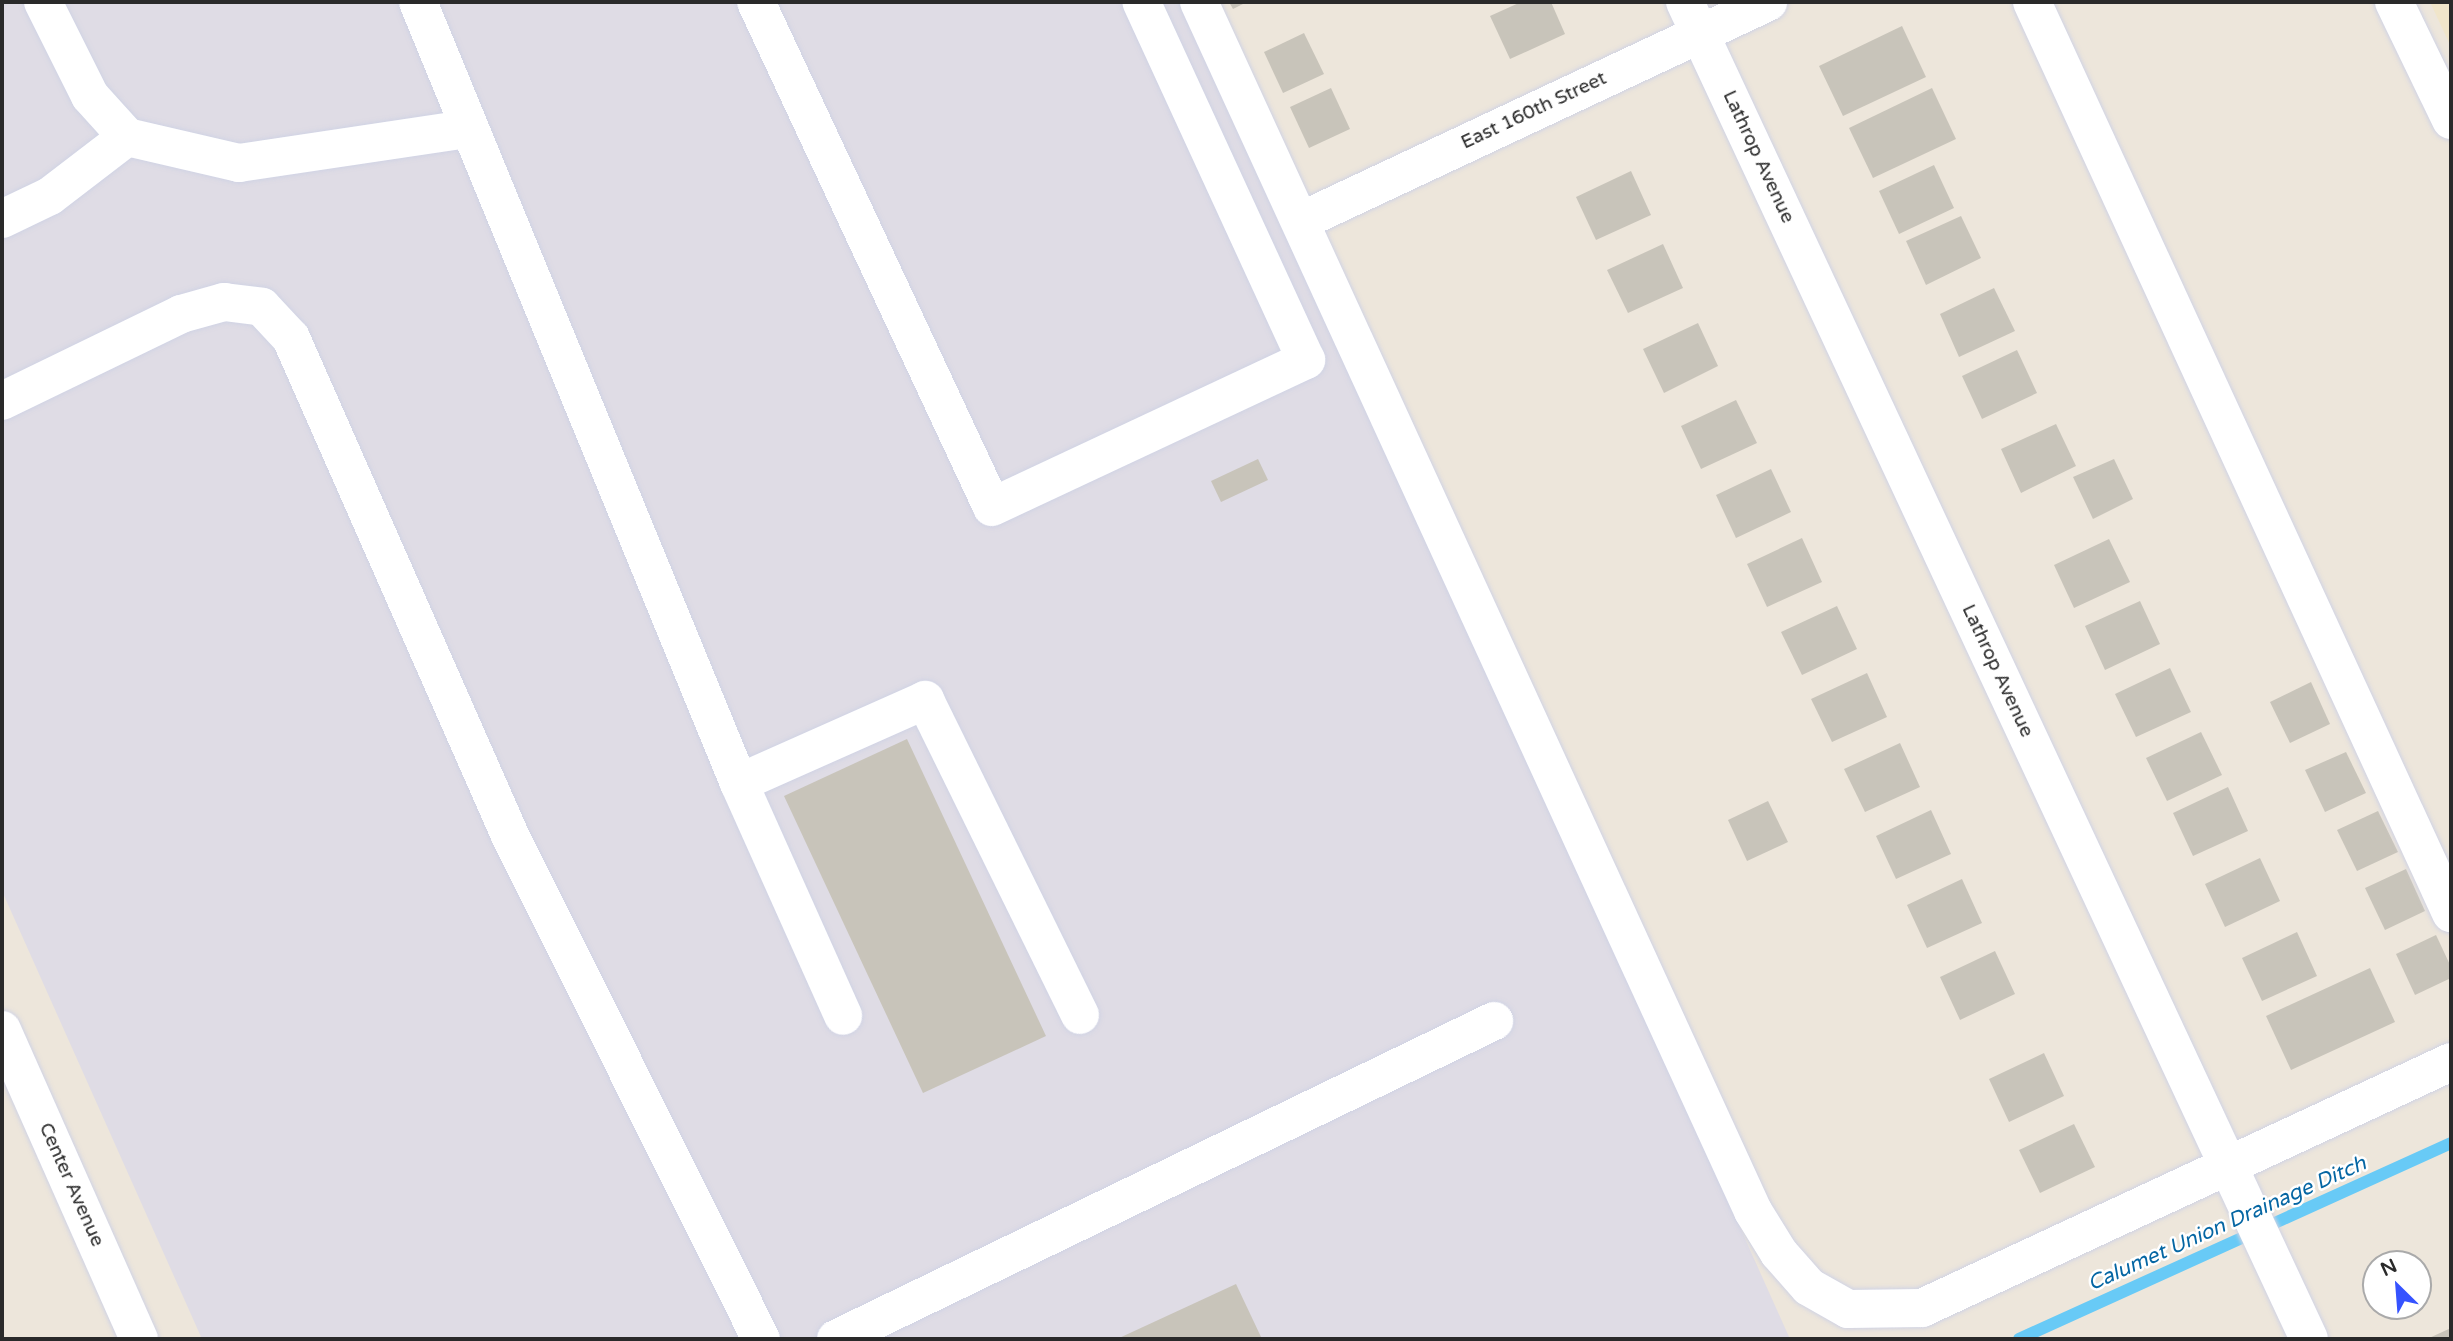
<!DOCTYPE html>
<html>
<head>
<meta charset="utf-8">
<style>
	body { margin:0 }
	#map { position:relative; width:2453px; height:1341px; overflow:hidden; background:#ede6db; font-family:"Varela Round",sans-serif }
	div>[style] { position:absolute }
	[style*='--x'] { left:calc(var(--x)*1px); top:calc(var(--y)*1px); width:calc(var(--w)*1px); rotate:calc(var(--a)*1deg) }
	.industrial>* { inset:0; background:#dfdce5 }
	.education>* { inset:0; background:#f0e5ca }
	.stream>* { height:12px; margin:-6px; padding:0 6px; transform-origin:6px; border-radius:6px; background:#68caf6 }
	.building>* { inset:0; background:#c8c4ba }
	.roads { filter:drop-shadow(0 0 2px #d0d3e4) drop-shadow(0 0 2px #d0d3e4) }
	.minor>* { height:38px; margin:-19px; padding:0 19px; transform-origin:19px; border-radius:19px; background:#fff }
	span { translate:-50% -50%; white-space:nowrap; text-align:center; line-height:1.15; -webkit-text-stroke:5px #fff; paint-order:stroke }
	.street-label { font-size:19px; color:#2a2a2a }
	.water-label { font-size:21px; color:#0566a3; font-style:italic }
	.frame { position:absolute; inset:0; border:4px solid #2a2a2a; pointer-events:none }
	.north { position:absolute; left:2362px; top:1250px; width:70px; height:70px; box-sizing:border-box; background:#fff; border:2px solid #aaa; border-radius:50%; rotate:335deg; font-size:19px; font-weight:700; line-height:28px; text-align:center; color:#2a2a2a }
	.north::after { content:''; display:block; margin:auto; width:24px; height:32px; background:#3653ff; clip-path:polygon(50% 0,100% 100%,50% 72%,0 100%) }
</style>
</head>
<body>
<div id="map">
	<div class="industrial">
		<div style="clip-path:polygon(2px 2px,1182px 2px,1389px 445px,1790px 1339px,202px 1339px,2px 891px)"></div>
	</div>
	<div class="education">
		<div style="clip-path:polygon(2430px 2px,2451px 2px,2451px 47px)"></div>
	</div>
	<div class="stream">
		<div style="--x:2019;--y:1339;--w:474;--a:-24.4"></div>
	</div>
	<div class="building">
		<div style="clip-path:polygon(1229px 2px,1247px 2px,1233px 9px)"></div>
		<div style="clip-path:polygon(1521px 2px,1551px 2px,1565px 34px,1510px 59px,1490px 16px)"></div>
		<div style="clip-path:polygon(1902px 26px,1926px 77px,1843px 116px,1819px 66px)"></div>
		<div style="clip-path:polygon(1304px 33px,1324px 74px,1283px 93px,1264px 52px)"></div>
		<div style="clip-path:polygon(1331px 88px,1350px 129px,1309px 148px,1290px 107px)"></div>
		<div style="clip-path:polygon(1932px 88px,1956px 139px,1873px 178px,1849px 128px)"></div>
		<div style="clip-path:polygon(1934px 165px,1954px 208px,1899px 234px,1879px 191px)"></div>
		<div style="clip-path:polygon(1631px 171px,1651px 215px,1596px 240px,1576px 197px)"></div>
		<div style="clip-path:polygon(1961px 216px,1981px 258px,1926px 285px,1906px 241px)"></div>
		<div style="clip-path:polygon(1663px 244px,1683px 288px,1628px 313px,1607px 270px)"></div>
		<div style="clip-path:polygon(1994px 288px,2015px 331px,1959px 357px,1940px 314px)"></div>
		<div style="clip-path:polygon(1698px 323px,1718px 366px,1664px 393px,1643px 349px)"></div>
		<div style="clip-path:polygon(2017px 350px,2037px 393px,1982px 419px,1962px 376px)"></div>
		<div style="clip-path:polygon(1736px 400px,1757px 443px,1701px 469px,1681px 426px)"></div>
		<div style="clip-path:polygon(2056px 424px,2076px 466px,2021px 493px,2001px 449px)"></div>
		<div style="clip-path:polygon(1258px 459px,1268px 480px,1221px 502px,1211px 481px)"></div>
		<div style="clip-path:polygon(2114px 459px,2133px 499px,2093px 519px,2073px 477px)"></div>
		<div style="clip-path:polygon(1771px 469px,1791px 512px,1736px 538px,1716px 495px)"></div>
		<div style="clip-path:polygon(1802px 538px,1822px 582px,1767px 607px,1747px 564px)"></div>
		<div style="clip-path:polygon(2109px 539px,2130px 582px,2074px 608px,2054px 565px)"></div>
		<div style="clip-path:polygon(2140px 601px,2160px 644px,2105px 670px,2085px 626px)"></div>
		<div style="clip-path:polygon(1837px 606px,1857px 649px,1802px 675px,1781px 632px)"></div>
		<div style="clip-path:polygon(2170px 668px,2191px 712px,2136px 737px,2115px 694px)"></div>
		<div style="clip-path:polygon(1867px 673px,1887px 717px,1832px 742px,1811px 699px)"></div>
		<div style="clip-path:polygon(2311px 682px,2330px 724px,2290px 743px,2270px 702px)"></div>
		<div style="clip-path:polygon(2201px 732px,2222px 775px,2167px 801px,2146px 758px)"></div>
		<div style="clip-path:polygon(907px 739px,1046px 1036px,923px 1093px,784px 796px)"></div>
		<div style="clip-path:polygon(1900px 743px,1920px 787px,1865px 812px,1844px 769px)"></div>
		<div style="clip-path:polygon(2346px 752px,2366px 793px,2325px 812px,2305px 770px)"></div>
		<div style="clip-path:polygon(2228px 787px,2248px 831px,2193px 856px,2173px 813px)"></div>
		<div style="clip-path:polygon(1768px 801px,1788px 842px,1747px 861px,1728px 820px)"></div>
		<div style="clip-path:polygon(1931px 810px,1951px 854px,1896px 879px,1876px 836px)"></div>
		<div style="clip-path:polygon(2378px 811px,2398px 852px,2357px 871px,2337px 830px)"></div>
		<div style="clip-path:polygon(2260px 858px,2280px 901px,2225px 927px,2205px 884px)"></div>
		<div style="clip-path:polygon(2406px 869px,2425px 911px,2385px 930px,2365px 888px)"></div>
		<div style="clip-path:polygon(1962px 879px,1982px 923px,1927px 948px,1907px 905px)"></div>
		<div style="clip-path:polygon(2297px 932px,2317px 976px,2262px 1001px,2242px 958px)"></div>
		<div style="clip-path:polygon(2436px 935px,2451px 967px,2451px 978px,2415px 995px,2396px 954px)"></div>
		<div style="clip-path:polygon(1995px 951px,2015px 994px,1960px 1020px,1940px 977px)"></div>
		<div style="clip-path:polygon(2370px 968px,2395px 1022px,2291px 1070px,2266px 1016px)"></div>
		<div style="clip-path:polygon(2044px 1053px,2064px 1096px,2009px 1122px,1989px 1079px)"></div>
		<div style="clip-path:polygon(2074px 1124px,2095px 1167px,2040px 1193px,2019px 1150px)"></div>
		<div style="clip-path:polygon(1236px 1284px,1262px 1339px,1117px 1339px)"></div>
		<div style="clip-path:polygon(2451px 1328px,2451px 1339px,2427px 1339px)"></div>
	</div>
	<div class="roads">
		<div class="minor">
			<div style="--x:43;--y:2;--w:105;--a:63.4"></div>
			<div style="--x:90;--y:96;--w:55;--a:47.9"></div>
			<div style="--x:127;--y:137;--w:115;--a:13.1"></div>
			<div style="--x:239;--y:163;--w:231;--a:-8.5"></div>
			<div style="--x:418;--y:2;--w:844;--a:67.66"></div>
			<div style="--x:739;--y:783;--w:255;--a:65.9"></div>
			<div style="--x:756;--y:2;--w:557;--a:64.95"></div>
			<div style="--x:992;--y:507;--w:347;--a:-25.1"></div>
			<div style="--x:1306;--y:360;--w:394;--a:-114.7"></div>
			<div style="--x:1199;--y:2;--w:1330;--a:65.38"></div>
			<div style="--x:1753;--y:1211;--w:49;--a:58.2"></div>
			<div style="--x:1779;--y:1253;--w:45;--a:48.6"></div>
			<div style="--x:1809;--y:1287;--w:45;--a:29.4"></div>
			<div style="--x:1848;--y:1309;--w:74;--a:-0.8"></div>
			<div style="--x:1922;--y:1308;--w:583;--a:-24.94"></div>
			<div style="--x:1685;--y:2;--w:1475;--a:64.98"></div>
			<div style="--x:2032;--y:2;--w:1003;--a:65.3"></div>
			<div style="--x:2394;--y:2;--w:131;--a:64.2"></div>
			<div style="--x:2;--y:219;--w:53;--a:-25.6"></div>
			<div style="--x:50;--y:196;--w:97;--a:-37.5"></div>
			<div style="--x:1301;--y:221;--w:516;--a:-25.12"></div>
			<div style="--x:2;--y:401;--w:199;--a:-25.9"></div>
			<div style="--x:181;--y:314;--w:45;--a:-15.6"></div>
			<div style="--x:224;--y:302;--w:38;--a:7"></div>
			<div style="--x:262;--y:307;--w:42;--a:46.9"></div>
			<div style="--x:291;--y:338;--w:541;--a:66.23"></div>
			<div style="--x:509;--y:833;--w:565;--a:63.53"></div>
			<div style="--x:739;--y:783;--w:204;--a:-24"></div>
			<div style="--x:925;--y:700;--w:351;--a:63.8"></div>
			<div style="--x:2;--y:1030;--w:338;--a:66.1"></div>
			<div style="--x:836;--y:1339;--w:731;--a:-25.79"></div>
		</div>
	</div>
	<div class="street-label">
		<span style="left:1534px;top:111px;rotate:-25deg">East 160th Street</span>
		<span style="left:1758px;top:157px;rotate:65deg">Lathrop Avenue</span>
		<span style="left:1997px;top:671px;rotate:65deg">Lathrop Avenue</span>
		<span style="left:71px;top:1185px;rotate:66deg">Center Avenue</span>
	</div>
	<div class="water-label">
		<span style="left:2227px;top:1224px;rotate:-24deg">Calumet Union Drainage Ditch</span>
	</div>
	<div class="frame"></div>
	<div class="north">N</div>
</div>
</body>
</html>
